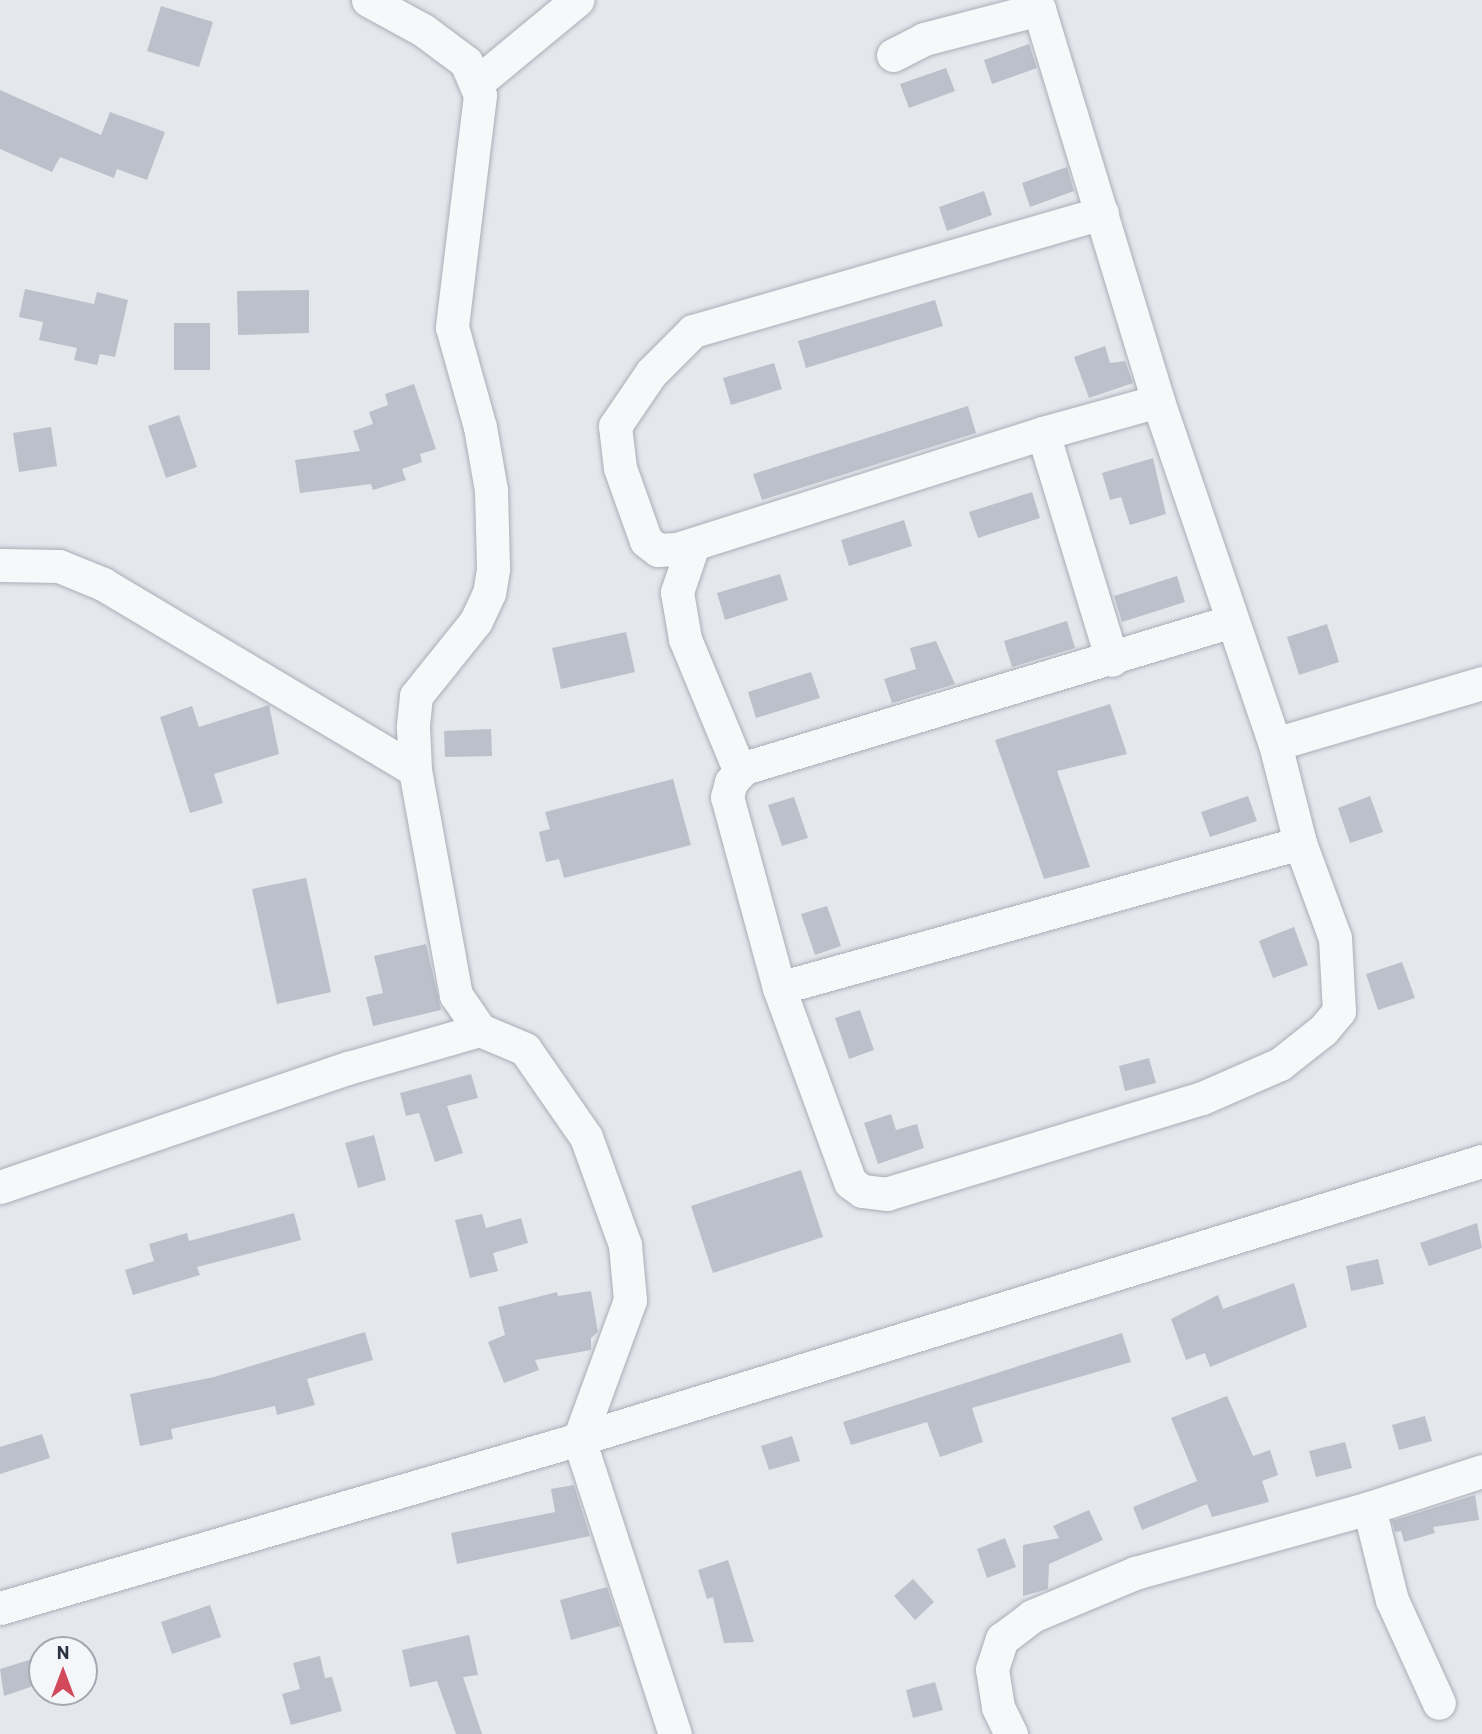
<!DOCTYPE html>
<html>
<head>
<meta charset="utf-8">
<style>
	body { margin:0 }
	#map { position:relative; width:1482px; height:1734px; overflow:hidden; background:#e4e7ec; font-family:Barlow,sans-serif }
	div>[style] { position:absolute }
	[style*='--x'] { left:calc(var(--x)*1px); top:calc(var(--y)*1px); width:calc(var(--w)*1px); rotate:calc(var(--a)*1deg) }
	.building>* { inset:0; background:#bbc0ca }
	.roads { filter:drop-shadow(0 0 2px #a9aeb7) drop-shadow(0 0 2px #a9aeb7) }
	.minor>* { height:33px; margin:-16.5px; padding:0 16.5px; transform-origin:16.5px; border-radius:16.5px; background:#f7f8fa }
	span { translate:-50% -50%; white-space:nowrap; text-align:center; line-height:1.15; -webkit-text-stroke:5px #f4f6f9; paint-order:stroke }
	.north { position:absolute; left:28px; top:1636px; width:70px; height:70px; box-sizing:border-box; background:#f4f6f9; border:2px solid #a4a8b1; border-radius:50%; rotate:0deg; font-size:19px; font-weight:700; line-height:28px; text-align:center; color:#2b3445 }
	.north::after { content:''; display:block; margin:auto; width:24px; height:32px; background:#d1495b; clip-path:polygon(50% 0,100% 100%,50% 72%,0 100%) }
</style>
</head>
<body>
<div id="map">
	<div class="building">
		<div style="clip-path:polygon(161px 6px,213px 22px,199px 67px,147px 51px)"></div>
		<div style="clip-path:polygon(1029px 44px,1037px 68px,992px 84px,984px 60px)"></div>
		<div style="clip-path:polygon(946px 68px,955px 91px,909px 108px,900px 84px)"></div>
		<div style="clip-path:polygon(0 90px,101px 135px,110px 112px,165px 132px,147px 180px,117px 169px,114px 178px,60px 157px,52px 172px,0 149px)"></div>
		<div style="clip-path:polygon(1067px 167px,1074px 191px,1030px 207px,1022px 183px)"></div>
		<div style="clip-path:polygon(984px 191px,992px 215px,947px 231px,939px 207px)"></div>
		<div style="clip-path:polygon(25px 289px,94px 304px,97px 292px,128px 300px,115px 357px,100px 354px,97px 365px,74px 360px,77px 348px,39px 340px,43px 322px,19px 317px)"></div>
		<div style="clip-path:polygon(309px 290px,309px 333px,238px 335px,237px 291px)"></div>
		<div style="clip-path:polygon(935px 300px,943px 326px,806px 368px,798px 341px)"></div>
		<div style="clip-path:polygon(174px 323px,210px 323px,210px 370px,174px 370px)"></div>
		<div style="clip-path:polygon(1105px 346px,1110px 363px,1125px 361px,1133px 383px,1089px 398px,1074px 357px)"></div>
		<div style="clip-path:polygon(774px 363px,782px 389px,731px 405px,723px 378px)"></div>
		<div style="clip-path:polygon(414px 384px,436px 449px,420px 454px,422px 462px,402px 469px,406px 480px,373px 490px,371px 484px,300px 493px,295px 460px,360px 451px,353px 431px,373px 424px,369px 412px,388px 405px,385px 394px)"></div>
		<div style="clip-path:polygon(968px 406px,976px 433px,762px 500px,753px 474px)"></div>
		<div style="clip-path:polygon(179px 415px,197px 467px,166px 478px,148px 426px)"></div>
		<div style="clip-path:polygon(51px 427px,57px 466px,19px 472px,13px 433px)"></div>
		<div style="clip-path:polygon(1153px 458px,1166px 514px,1130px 525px,1121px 497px,1110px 500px,1102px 473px)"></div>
		<div style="clip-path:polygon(1032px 492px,1040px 518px,978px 538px,969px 512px)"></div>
		<div style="clip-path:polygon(904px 520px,912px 546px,849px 566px,841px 540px)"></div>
		<div style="clip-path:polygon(780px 574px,788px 600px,725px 620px,717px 593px)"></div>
		<div style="clip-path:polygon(1177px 576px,1185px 602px,1122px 622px,1114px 596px)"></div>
		<div style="clip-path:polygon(1067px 621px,1075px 648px,1012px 667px,1004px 641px)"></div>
		<div style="clip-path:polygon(1327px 624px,1339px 662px,1299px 675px,1287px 637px)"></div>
		<div style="clip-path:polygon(626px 632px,635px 672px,561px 689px,552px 648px)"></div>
		<div style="clip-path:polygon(936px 641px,955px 684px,892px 703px,884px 679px,916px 669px,910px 648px)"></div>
		<div style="clip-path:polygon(811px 672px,820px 698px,756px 718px,748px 692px)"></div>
		<div style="clip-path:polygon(1110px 704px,1127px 754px,1057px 771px,1090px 867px,1044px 879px,995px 740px)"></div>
		<div style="clip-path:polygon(269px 705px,279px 754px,214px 774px,223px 803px,190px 813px,160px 717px,192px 706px,199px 727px)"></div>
		<div style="clip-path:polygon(491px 729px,492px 756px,445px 757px,444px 731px)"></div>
		<div style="clip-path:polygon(673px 779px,691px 845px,564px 878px,559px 859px,546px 862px,539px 832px,550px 829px,545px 812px)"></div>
		<div style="clip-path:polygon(1248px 796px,1257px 821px,1210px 837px,1201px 812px)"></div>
		<div style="clip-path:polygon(1370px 796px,1383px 832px,1350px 843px,1338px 808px)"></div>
		<div style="clip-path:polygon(794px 797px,808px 838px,782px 846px,768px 805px)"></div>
		<div style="clip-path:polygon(306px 878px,331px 992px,277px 1004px,252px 889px)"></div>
		<div style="clip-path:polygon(827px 906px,841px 946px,815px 955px,801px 914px)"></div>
		<div style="clip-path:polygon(1294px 927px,1308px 965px,1273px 978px,1259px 941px)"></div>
		<div style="clip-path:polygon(426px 944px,441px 1010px,373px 1026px,366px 997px,383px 993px,374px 956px)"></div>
		<div style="clip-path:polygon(1402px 962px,1415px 998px,1378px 1010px,1366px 974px)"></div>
		<div style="clip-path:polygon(860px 1010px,874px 1050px,849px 1059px,835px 1018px)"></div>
		<div style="clip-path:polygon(1149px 1058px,1156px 1083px,1125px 1091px,1119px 1066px)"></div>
		<div style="clip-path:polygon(471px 1074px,478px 1098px,447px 1106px,463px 1153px,435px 1162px,419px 1113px,406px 1116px,400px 1093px)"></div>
		<div style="clip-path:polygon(891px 1114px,896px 1130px,917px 1124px,924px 1148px,878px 1164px,864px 1123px)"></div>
		<div style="clip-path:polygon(374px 1135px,386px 1180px,358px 1188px,345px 1143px)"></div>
		<div style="clip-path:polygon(801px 1170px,823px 1237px,713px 1273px,691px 1206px)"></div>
		<div style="clip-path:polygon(294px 1213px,301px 1240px,197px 1267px,200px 1275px,133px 1295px,125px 1270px,154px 1261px,149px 1244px,187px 1233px,189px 1241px)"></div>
		<div style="clip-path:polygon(482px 1214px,486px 1228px,521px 1218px,528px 1243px,493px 1253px,498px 1271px,470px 1278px,455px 1220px)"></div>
		<div style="clip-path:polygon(1477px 1223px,1482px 1248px,1429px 1266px,1420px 1243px)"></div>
		<div style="clip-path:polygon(1378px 1259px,1384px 1284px,1351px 1291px,1346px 1266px)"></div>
		<div style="clip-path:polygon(1294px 1283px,1307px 1327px,1210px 1367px,1205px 1353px,1186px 1360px,1171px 1319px,1218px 1295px,1223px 1309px)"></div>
		<div style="clip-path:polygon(591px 1291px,598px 1332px,591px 1338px,591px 1350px,535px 1360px,539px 1370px,504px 1383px,488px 1342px,505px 1335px,498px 1307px,557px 1292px,558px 1296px)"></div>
		<div style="clip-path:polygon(365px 1332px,373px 1360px,307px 1379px,315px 1405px,277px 1415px,275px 1406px,171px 1429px,173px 1439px,140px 1446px,130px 1394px,214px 1377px)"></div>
		<div style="clip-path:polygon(1122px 1333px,1131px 1362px,972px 1408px,983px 1442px,940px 1457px,927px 1422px,851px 1445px,843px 1422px)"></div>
		<div style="clip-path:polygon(1227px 1396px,1253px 1456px,1270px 1450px,1278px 1475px,1262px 1481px,1269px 1502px,1212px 1517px,1207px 1504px,1142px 1530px,1133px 1507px,1197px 1481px,1171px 1418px)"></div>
		<div style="clip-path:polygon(1425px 1416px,1432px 1441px,1399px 1450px,1392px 1425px)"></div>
		<div style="clip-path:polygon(42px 1434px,50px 1458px,0 1474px,0 1447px)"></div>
		<div style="clip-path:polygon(792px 1436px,800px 1461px,769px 1470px,761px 1446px)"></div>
		<div style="clip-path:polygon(1345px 1442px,1352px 1468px,1316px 1477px,1309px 1451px)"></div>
		<div style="clip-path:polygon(574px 1485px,590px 1536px,457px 1564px,451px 1533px,555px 1512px,551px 1489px)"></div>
		<div style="clip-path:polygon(1475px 1495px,1479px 1520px,1433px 1527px,1435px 1533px,1404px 1542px,1401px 1531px,1395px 1532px,1392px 1521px)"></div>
		<div style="clip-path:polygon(1089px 1510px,1103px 1540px,1049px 1564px,1048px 1589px,1023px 1596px,1023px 1545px,1059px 1538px,1053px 1526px)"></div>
		<div style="clip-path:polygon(1005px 1538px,1016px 1567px,987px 1578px,977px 1549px)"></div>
		<div style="clip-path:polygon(728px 1560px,754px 1642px,724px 1643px,713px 1597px,707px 1599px,698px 1570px)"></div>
		<div style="clip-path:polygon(913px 1579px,934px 1602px,915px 1620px,894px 1596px)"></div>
		<div style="clip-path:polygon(607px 1587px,620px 1626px,571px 1640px,560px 1600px)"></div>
		<div style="clip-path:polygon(210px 1605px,221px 1637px,172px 1654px,161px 1622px)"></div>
		<div style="clip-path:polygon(469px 1635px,478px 1675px,463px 1677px,482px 1734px,456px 1734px,437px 1681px,410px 1687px,402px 1650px)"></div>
		<div style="clip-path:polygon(42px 1656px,42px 1683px,4px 1696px,0 1669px)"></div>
		<div style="clip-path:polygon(320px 1656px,325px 1678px,332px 1677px,342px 1711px,291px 1725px,282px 1694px,300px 1689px,293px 1663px)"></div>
		<div style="clip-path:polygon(935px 1682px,943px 1710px,913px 1718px,906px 1690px)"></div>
	</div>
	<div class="roads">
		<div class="minor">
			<div style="--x:368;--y:0;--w:63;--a:28.6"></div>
			<div style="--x:423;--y:30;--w:54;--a:36.7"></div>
			<div style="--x:466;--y:62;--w:36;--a:67"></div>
			<div style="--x:480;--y:95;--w:234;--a:96.9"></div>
			<div style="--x:452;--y:327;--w:104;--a:74.4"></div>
			<div style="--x:480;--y:427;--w:64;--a:80.1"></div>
			<div style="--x:491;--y:490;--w:79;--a:88.5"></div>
			<div style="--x:493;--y:569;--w:24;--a:99"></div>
			<div style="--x:489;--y:593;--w:31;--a:115"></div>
			<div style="--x:476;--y:621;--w:96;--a:128.7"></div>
			<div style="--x:416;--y:696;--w:31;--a:96"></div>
			<div style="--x:413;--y:727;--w:43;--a:87.3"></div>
			<div style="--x:415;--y:770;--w:229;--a:79.7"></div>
			<div style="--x:456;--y:995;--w:42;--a:55.6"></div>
			<div style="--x:893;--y:55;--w:35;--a:-27"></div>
			<div style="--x:924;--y:39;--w:119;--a:-14.6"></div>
			<div style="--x:1039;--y:9;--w:410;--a:73.1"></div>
			<div style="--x:1158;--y:401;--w:362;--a:71.2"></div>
			<div style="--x:1275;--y:744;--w:102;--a:75.8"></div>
			<div style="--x:1300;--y:843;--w:101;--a:69.8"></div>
			<div style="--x:1335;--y:938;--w:73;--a:86.9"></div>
			<div style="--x:1339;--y:1011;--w:25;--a:130"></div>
			<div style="--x:1323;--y:1030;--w:55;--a:141.7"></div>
			<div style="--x:1280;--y:1064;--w:85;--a:156.4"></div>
			<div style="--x:1202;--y:1098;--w:329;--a:163.1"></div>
			<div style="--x:887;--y:1194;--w:25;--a:-173"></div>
			<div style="--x:862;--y:1191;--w:15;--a:-143"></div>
			<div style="--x:850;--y:1182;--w:207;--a:-110.1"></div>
			<div style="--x:779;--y:988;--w:198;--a:-105.2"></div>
			<div style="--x:727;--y:797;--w:16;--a:-75"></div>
			<div style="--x:731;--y:782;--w:19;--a:-47"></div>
			<div style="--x:744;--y:768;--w:510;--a:-16.76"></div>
			<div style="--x:478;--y:82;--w:129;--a:-39.6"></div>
			<div style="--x:1102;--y:213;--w:426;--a:163.9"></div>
			<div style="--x:693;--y:331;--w:59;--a:135"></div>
			<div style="--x:651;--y:373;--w:64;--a:124.2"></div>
			<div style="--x:615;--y:426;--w:42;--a:83.2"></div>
			<div style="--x:620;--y:468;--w:77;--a:70.4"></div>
			<div style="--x:646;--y:541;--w:15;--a:37"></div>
			<div style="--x:658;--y:550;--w:19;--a:-3"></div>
			<div style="--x:677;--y:549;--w:384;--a:-17.6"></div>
			<div style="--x:1043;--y:433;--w:119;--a:-15.5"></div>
			<div style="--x:1043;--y:433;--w:237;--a:73.1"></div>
			<div style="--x:693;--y:545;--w:50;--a:108.8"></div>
			<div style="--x:677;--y:592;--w:48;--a:80.3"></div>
			<div style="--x:685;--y:639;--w:144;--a:67.5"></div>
			<div style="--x:0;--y:565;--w:59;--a:1"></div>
			<div style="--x:59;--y:566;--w:48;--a:22.2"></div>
			<div style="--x:103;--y:584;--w:363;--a:30.8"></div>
			<div style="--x:1275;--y:744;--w:216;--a:-16.4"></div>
			<div style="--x:779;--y:988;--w:541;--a:-15.55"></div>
			<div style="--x:0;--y:1187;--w:368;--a:-18.9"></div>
			<div style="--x:348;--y:1068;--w:137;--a:-16.1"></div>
			<div style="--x:480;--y:1030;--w:49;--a:22.9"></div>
			<div style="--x:525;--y:1049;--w:107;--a:55.3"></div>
			<div style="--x:586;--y:1137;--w:115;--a:70.1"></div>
			<div style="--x:625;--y:1245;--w:55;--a:84.8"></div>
			<div style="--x:630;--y:1300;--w:148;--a:110.1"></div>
			<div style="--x:579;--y:1439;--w:310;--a:72"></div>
			<div style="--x:1369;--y:1508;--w:95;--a:76"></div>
			<div style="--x:1392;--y:1600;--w:113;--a:65.5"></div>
			<div style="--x:0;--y:1608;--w:603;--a:-16.27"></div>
			<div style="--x:579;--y:1439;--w:945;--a:-17.11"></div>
			<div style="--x:1011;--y:1734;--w:30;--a:-116"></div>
			<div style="--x:998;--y:1707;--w:38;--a:-99"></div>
			<div style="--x:992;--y:1669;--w:32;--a:-72"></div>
			<div style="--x:1002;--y:1639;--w:38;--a:-37"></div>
			<div style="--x:1032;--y:1616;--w:112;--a:-22.7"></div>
			<div style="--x:1135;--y:1573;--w:243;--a:-15.5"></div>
			<div style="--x:1369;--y:1508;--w:119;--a:-18.1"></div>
		</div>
	</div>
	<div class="north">N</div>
</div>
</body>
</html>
